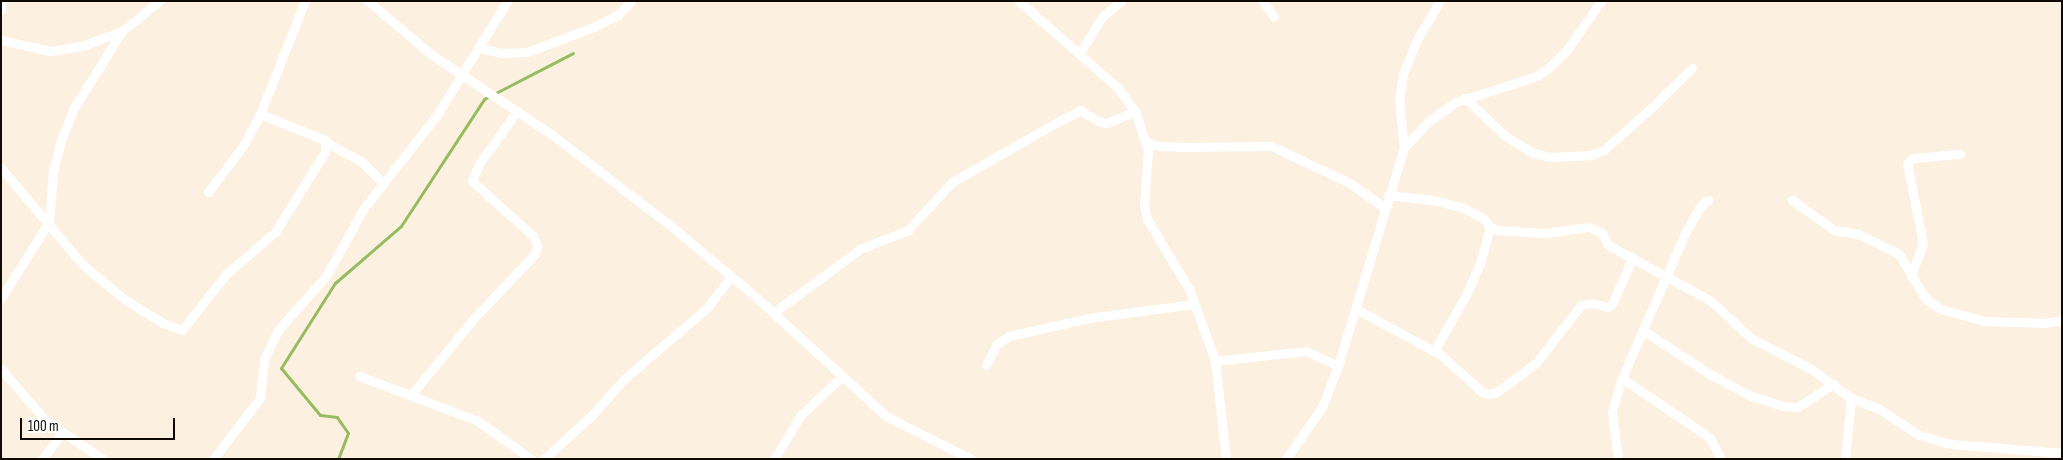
<!DOCTYPE html>
<html>
<head>
<meta charset="utf-8">
<style>
	body { margin:0 }
	#map { position:relative; width:2063px; height:460px; overflow:hidden; background:#fcf1e1; font-family:"Sofia Sans Condensed",sans-serif }
	div>[style] { position:absolute }
	[style*='--x'] { left:calc(var(--x)*1px); top:calc(var(--y)*1px); width:calc(var(--w)*1px); rotate:calc(var(--a)*1deg) }
	.stream>* { height:3px; margin:-1.5px; padding:0 1.5px; transform-origin:1.5px; border-radius:1.5px; background:#95bc60 }
	.street>* { height:9px; margin:-4.5px; padding:0 4.5px; transform-origin:4.5px; border-radius:4.5px; background:#fff }
	span { translate:-50% -50%; white-space:nowrap; text-align:center; line-height:1.15; -webkit-text-stroke:5px #fff; paint-order:stroke }
	.frame { position:absolute; inset:0; border:2px solid #100a03; pointer-events:none }
	.scale { position:absolute; left:20px; top:418px; width:155px; height:22px; box-sizing:border-box; border:2px solid #100a03; border-top:0; padding-left:6px; font-size:15px; line-height:18px; white-space:nowrap; color:#100a03; -webkit-text-stroke:4px #fff; paint-order:stroke }
</style>
</head>
<body>
<div id="map">
	<div class="stream">
		<div style="--x:338;--y:459;--w:28;--a:-69"></div>
		<div style="--x:348;--y:433;--w:19;--a:-125"></div>
		<div style="--x:337;--y:417;--w:17;--a:-173"></div>
		<div style="--x:320;--y:415;--w:61;--a:-129.7"></div>
		<div style="--x:281;--y:368;--w:101;--a:-57.6"></div>
		<div style="--x:335;--y:283;--w:87;--a:-40.8"></div>
		<div style="--x:401;--y:226;--w:152;--a:-56.8"></div>
		<div style="--x:484;--y:99;--w:100;--a:-27.3"></div>
	</div>
	<div class="street">
		<div style="--x:368;--y:1;--w:84;--a:40.2"></div>
		<div style="--x:432;--y:55;--w:143;--a:33.6"></div>
		<div style="--x:551;--y:134;--w:151;--a:37.5"></div>
		<div style="--x:671;--y:226;--w:111;--a:39.9"></div>
		<div style="--x:756;--y:297;--w:176;--a:42.5"></div>
		<div style="--x:886;--y:416;--w:95;--a:26.8"></div>
		<div style="--x:1019;--y:1;--w:132;--a:41.3"></div>
		<div style="--x:1118;--y:88;--w:29;--a:54"></div>
		<div style="--x:1135;--y:111;--w:42;--a:72"></div>
		<div style="--x:1148;--y:151;--w:54;--a:94.2"></div>
		<div style="--x:1144;--y:205;--w:14;--a:78"></div>
		<div style="--x:1147;--y:219;--w:84;--a:59.2"></div>
		<div style="--x:1190;--y:291;--w:74;--a:70.3"></div>
		<div style="--x:1215;--y:361;--w:92;--a:-6.3"></div>
		<div style="--x:1306;--y:351;--w:35;--a:25"></div>
		<div style="--x:1263;--y:1;--w:19;--a:55"></div>
		<div style="--x:1;--y:10;--w:9;--a:-84"></div>
		<div style="--x:1;--y:40;--w:50;--a:12.7"></div>
		<div style="--x:50;--y:51;--w:32;--a:-9"></div>
		<div style="--x:82;--y:46;--w:43;--a:-20.6"></div>
		<div style="--x:122;--y:31;--w:48;--a:-39"></div>
		<div style="--x:480;--y:48;--w:23;--a:13"></div>
		<div style="--x:502;--y:53;--w:25;--a:-2"></div>
		<div style="--x:527;--y:52;--w:72;--a:-20.5"></div>
		<div style="--x:594;--y:27;--w:27;--a:-27"></div>
		<div style="--x:618;--y:15;--w:19;--a:-47"></div>
		<div style="--x:1080;--y:53;--w:42;--a:-58.6"></div>
		<div style="--x:1102;--y:17;--w:25;--a:-40"></div>
		<div style="--x:1465;--y:98;--w:55;--a:43.5"></div>
		<div style="--x:1505;--y:136;--w:33;--a:31"></div>
		<div style="--x:1533;--y:153;--w:17;--a:13"></div>
		<div style="--x:1550;--y:157;--w:41;--a:-2.8"></div>
		<div style="--x:1591;--y:155;--w:15;--a:-23"></div>
		<div style="--x:1605;--y:149;--w:59;--a:-41.6"></div>
		<div style="--x:1649;--y:110;--w:60;--a:-44.3"></div>
		<div style="--x:1146;--y:141;--w:13;--a:23"></div>
		<div style="--x:1158;--y:146;--w:23;--a:2"></div>
		<div style="--x:1181;--y:147;--w:90;--a:-0.6"></div>
		<div style="--x:1271;--y:146;--w:87;--a:25.1"></div>
		<div style="--x:1350;--y:183;--w:43;--a:35.5"></div>
		<div style="--x:327;--y:143;--w:40;--a:28"></div>
		<div style="--x:362;--y:162;--w:30;--a:45"></div>
		<div style="--x:1404;--y:147;--w:45;--a:-96.3"></div>
		<div style="--x:1399;--y:102;--w:28;--a:-82"></div>
		<div style="--x:1403;--y:74;--w:38;--a:-68"></div>
		<div style="--x:1417;--y:39;--w:44;--a:-58.8"></div>
		<div style="--x:1;--y:168;--w:126;--a:49.8"></div>
		<div style="--x:82;--y:264;--w:55;--a:39.8"></div>
		<div style="--x:124;--y:299;--w:46;--a:31.6"></div>
		<div style="--x:163;--y:323;--w:20;--a:20"></div>
		<div style="--x:182;--y:330;--w:71;--a:-51.8"></div>
		<div style="--x:226;--y:274;--w:65;--a:-40.6"></div>
		<div style="--x:275;--y:232;--w:94;--a:-58"></div>
		<div style="--x:325;--y:152;--w:12;--a:-90"></div>
		<div style="--x:325;--y:140;--w:70;--a:-158.2"></div>
		<div style="--x:208;--y:192;--w:58;--a:-52.7"></div>
		<div style="--x:243;--y:146;--w:36;--a:-62"></div>
		<div style="--x:260;--y:114;--w:122;--a:-68.3"></div>
		<div style="--x:1388;--y:195;--w:45;--a:6.3"></div>
		<div style="--x:1433;--y:200;--w:29;--a:14"></div>
		<div style="--x:1461;--y:207;--w:25;--a:27"></div>
		<div style="--x:1483;--y:218;--w:11;--a:52"></div>
		<div style="--x:1490;--y:227;--w:9;--a:21"></div>
		<div style="--x:1498;--y:230;--w:47;--a:3.7"></div>
		<div style="--x:1545;--y:233;--w:44;--a:-7.8"></div>
		<div style="--x:1589;--y:227;--w:14;--a:25"></div>
		<div style="--x:1602;--y:233;--w:13;--a:63"></div>
		<div style="--x:1608;--y:245;--w:117;--a:28.5"></div>
		<div style="--x:1711;--y:301;--w:54;--a:42.8"></div>
		<div style="--x:1751;--y:338;--w:68;--a:27.3"></div>
		<div style="--x:1811;--y:369;--w:49;--a:35.9"></div>
		<div style="--x:1851;--y:398;--w:30;--a:21"></div>
		<div style="--x:1879;--y:409;--w:48;--a:33"></div>
		<div style="--x:1919;--y:435;--w:33;--a:16"></div>
		<div style="--x:1951;--y:444;--w:111;--a:4.6"></div>
		<div style="--x:1792;--y:200;--w:52;--a:35.5"></div>
		<div style="--x:1834;--y:230;--w:24;--a:9"></div>
		<div style="--x:1858;--y:234;--w:46;--a:26"></div>
		<div style="--x:1899;--y:254;--w:51;--a:59.4"></div>
		<div style="--x:1925;--y:298;--w:19;--a:36"></div>
		<div style="--x:1940;--y:309;--w:47;--a:14.9"></div>
		<div style="--x:1985;--y:321;--w:59;--a:1.9"></div>
		<div style="--x:2044;--y:323;--w:18;--a:-9"></div>
		<div style="--x:1911;--y:276;--w:35;--a:-70"></div>
		<div style="--x:1923;--y:243;--w:81;--a:-101.4"></div>
		<div style="--x:1907;--y:164;--w:8;--a:-45"></div>
		<div style="--x:1913;--y:158;--w:47;--a:-4.9"></div>
		<div style="--x:1;--y:298;--w:90;--a:-57.7"></div>
		<div style="--x:49;--y:222;--w:50;--a:-85.4"></div>
		<div style="--x:53;--y:172;--w:33;--a:-76"></div>
		<div style="--x:61;--y:140;--w:35;--a:-68"></div>
		<div style="--x:74;--y:108;--w:91;--a:-58.1"></div>
		<div style="--x:1356;--y:309;--w:97;--a:28.4"></div>
		<div style="--x:1441;--y:355;--w:55;--a:42.1"></div>
		<div style="--x:1482;--y:392;--w:7;--a:16"></div>
		<div style="--x:1489;--y:394;--w:8;--a:-14"></div>
		<div style="--x:1497;--y:392;--w:49;--a:-36.6"></div>
		<div style="--x:1536;--y:363;--w:73;--a:-52.2"></div>
		<div style="--x:1581;--y:305;--w:11;--a:-10"></div>
		<div style="--x:1592;--y:303;--w:16;--a:14"></div>
		<div style="--x:1608;--y:307;--w:5;--a:-37"></div>
		<div style="--x:1612;--y:304;--w:51;--a:-65.9"></div>
		<div style="--x:773;--y:313;--w:108;--a:-36.3"></div>
		<div style="--x:860;--y:249;--w:52;--a:-21.6"></div>
		<div style="--x:908;--y:230;--w:65;--a:-47.5"></div>
		<div style="--x:952;--y:182;--w:117;--a:-29.6"></div>
		<div style="--x:1054;--y:124;--w:30;--a:-28"></div>
		<div style="--x:1080;--y:110;--w:21;--a:31"></div>
		<div style="--x:1098;--y:121;--w:9;--a:13"></div>
		<div style="--x:1107;--y:123;--w:30;--a:-23"></div>
		<div style="--x:1642;--y:330;--w:85;--a:32.9"></div>
		<div style="--x:1713;--y:376;--w:41;--a:27.8"></div>
		<div style="--x:1749;--y:395;--w:35;--a:18"></div>
		<div style="--x:1782;--y:406;--w:16;--a:4"></div>
		<div style="--x:1798;--y:407;--w:42;--a:-33.3"></div>
		<div style="--x:1434;--y:351;--w:64;--a:-60.3"></div>
		<div style="--x:1466;--y:295;--w:34;--a:-66"></div>
		<div style="--x:1480;--y:264;--w:38;--a:-75"></div>
		<div style="--x:1215;--y:361;--w:99;--a:83.6"></div>
		<div style="--x:986;--y:365;--w:22;--a:-63"></div>
		<div style="--x:996;--y:345;--w:16;--a:-35"></div>
		<div style="--x:1009;--y:336;--w:82;--a:-12.7"></div>
		<div style="--x:1089;--y:318;--w:106;--a:-7.6"></div>
		<div style="--x:1;--y:369;--w:69;--a:49.1"></div>
		<div style="--x:46;--y:421;--w:69;--a:33.7"></div>
		<div style="--x:359;--y:376;--w:127;--a:20.7"></div>
		<div style="--x:478;--y:421;--w:65;--a:35.6"></div>
		<div style="--x:1622;--y:378;--w:107;--a:34.3"></div>
		<div style="--x:1710;--y:438;--w:24;--a:62"></div>
		<div style="--x:411;--y:395;--w:101;--a:-50.6"></div>
		<div style="--x:475;--y:317;--w:87;--a:-46.4"></div>
		<div style="--x:535;--y:254;--w:9;--a:-77"></div>
		<div style="--x:537;--y:245;--w:10;--a:-114"></div>
		<div style="--x:533;--y:236;--w:82;--a:-138"></div>
		<div style="--x:472;--y:181;--w:18;--a:-68"></div>
		<div style="--x:479;--y:164;--w:65;--a:-54.4"></div>
		<div style="--x:42;--y:459;--w:33;--a:-52"></div>
		<div style="--x:213;--y:459;--w:77;--a:-52.4"></div>
		<div style="--x:260;--y:398;--w:39;--a:-84"></div>
		<div style="--x:264;--y:359;--w:32;--a:-64"></div>
		<div style="--x:278;--y:330;--w:72;--a:-48.4"></div>
		<div style="--x:326;--y:276;--w:78;--a:-60.8"></div>
		<div style="--x:364;--y:208;--w:118;--a:-51.9"></div>
		<div style="--x:437;--y:115;--w:134;--a:-58.4"></div>
		<div style="--x:544;--y:459;--w:65;--a:-42.5"></div>
		<div style="--x:592;--y:415;--w:50;--a:-48.3"></div>
		<div style="--x:625;--y:378;--w:108;--a:-40.5"></div>
		<div style="--x:707;--y:308;--w:39;--a:-53"></div>
		<div style="--x:774;--y:459;--w:50;--a:-58.8"></div>
		<div style="--x:800;--y:416;--w:57;--a:-43.6"></div>
		<div style="--x:1286;--y:459;--w:63;--a:-55.3"></div>
		<div style="--x:1322;--y:407;--w:44;--a:-68.7"></div>
		<div style="--x:1338;--y:366;--w:229;--a:-73.2"></div>
		<div style="--x:1404;--y:147;--w:35;--a:-46"></div>
		<div style="--x:1428;--y:122;--w:34;--a:-36"></div>
		<div style="--x:1456;--y:102;--w:85;--a:-17.8"></div>
		<div style="--x:1537;--y:76;--w:17;--a:-36"></div>
		<div style="--x:1551;--y:66;--w:21;--a:-45"></div>
		<div style="--x:1566;--y:51;--w:61;--a:-55"></div>
		<div style="--x:1618;--y:459;--w:47;--a:-97.3"></div>
		<div style="--x:1612;--y:412;--w:35;--a:-74"></div>
		<div style="--x:1622;--y:378;--w:160;--a:-66.5"></div>
		<div style="--x:1686;--y:231;--w:30;--a:-60"></div>
		<div style="--x:1701;--y:205;--w:9;--a:-32"></div>
		<div style="--x:1845;--y:459;--w:61;--a:-84.4"></div>
	</div>
	<div class="frame"></div>
	<div class="scale">100 m</div>
</div>
</body>
</html>
